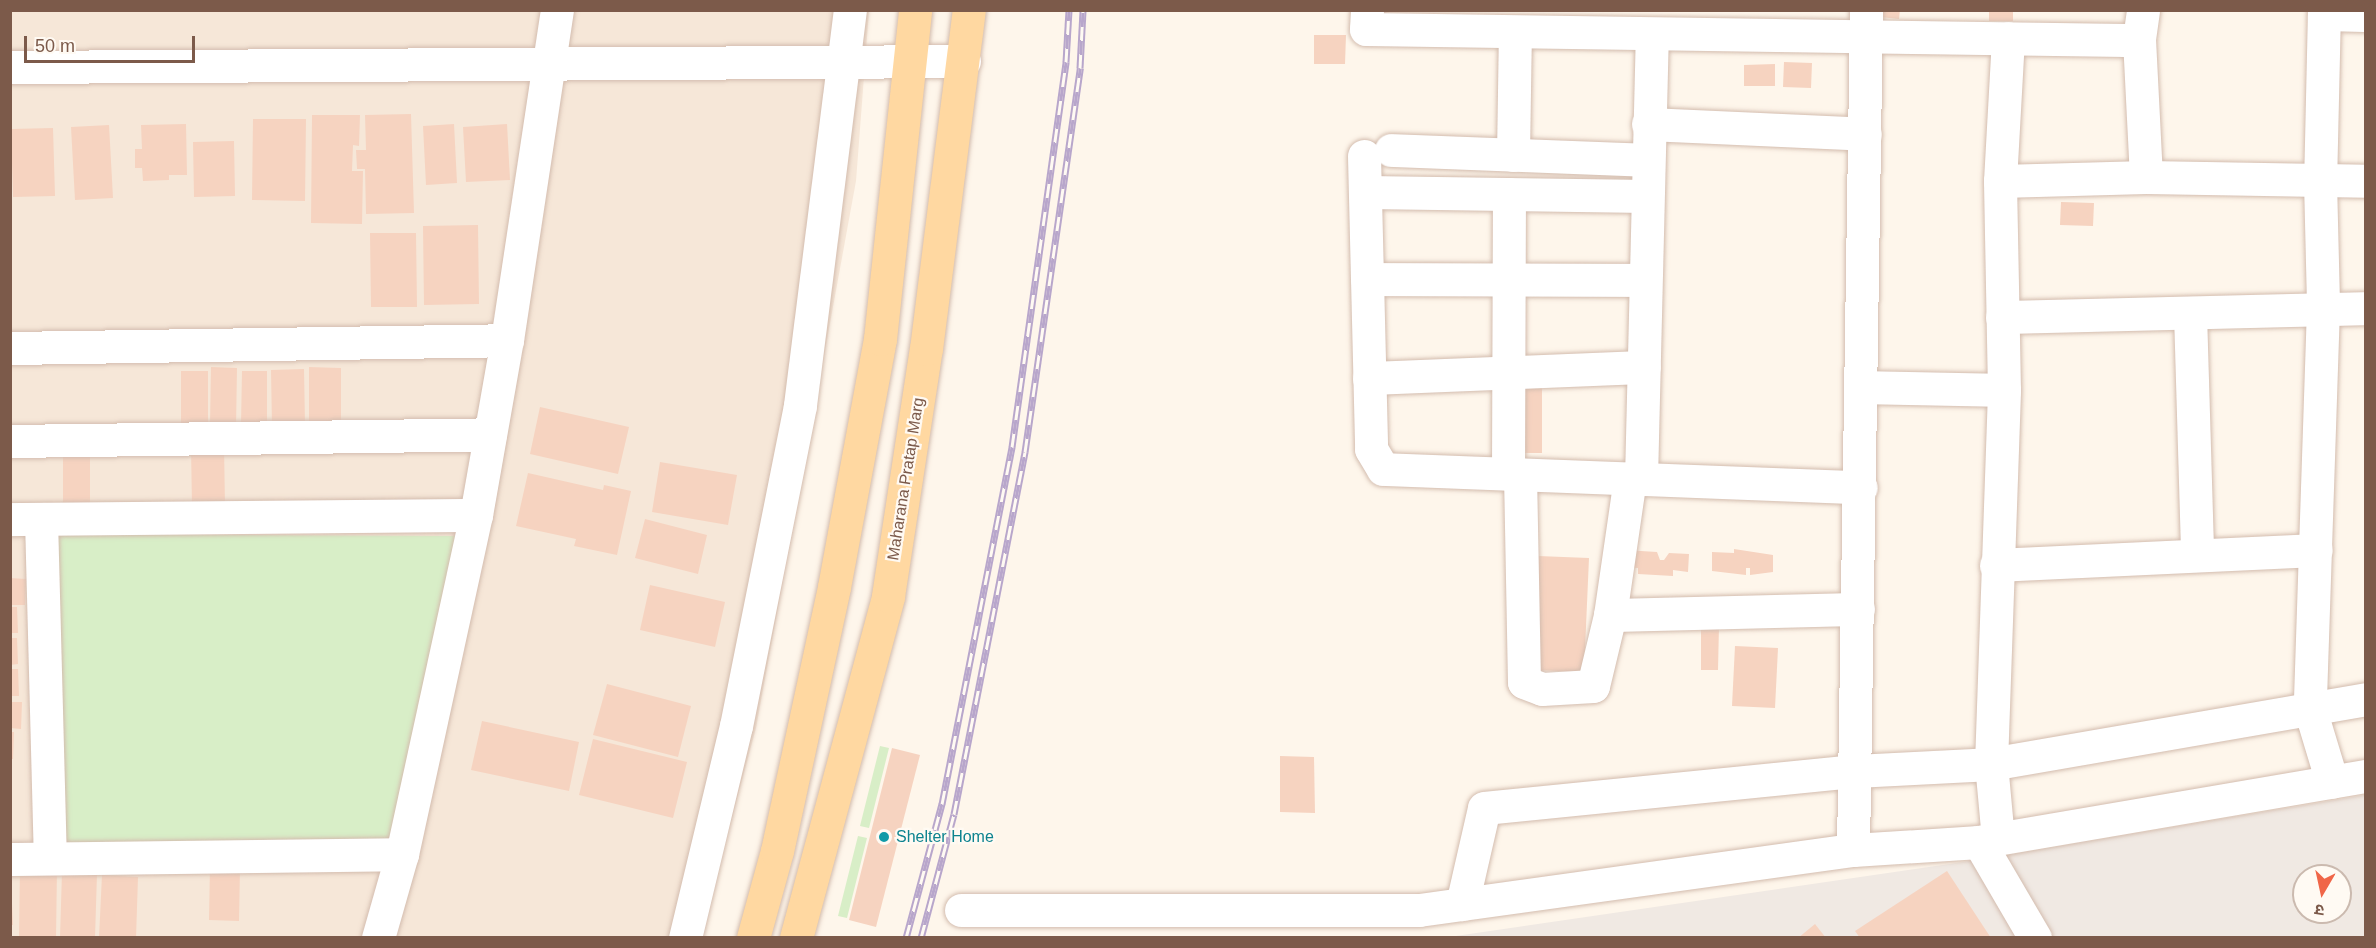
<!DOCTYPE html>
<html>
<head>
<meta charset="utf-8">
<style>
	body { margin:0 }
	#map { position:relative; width:2376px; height:948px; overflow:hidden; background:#fef6eb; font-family:Arial,"Noto Sans Devanagari",sans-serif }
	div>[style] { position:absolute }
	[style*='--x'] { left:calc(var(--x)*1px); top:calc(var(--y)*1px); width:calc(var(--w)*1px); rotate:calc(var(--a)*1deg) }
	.residential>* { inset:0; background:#f6e7d8 }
	.industrial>* { inset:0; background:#f0e9e3 }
	.green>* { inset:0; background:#d8eec7 }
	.building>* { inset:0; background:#f6d3c0 }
	.roads { filter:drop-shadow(0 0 2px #d3bcae) drop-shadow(0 0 2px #d3bcae) }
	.minor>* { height:33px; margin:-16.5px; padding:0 16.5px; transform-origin:16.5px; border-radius:16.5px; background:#fff }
	.major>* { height:33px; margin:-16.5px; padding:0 16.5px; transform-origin:16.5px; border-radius:16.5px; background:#ffd8a1 }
	.rail>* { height:7px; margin-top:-3.5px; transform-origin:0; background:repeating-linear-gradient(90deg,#fffaf3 0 14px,#b8a6cb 0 28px); box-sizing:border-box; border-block:2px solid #b8a6cb }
	.dots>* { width:16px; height:16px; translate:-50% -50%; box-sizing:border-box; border:3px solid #fffaf3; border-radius:50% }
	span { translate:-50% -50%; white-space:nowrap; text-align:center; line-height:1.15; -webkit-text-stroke:4.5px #fffaf3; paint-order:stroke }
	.street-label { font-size:16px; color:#7c5a4a }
	.culture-label { font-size:16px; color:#0d838f }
	.left { translate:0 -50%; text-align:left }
	.frame { position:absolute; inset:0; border:12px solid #7c5a4a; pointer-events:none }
	.north { position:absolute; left:2292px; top:864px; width:60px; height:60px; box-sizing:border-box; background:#fffaf3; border:2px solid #cbbaaf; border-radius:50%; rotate:189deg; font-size:16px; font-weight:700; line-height:24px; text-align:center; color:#7c5a4a }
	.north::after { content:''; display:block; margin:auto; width:21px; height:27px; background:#f06648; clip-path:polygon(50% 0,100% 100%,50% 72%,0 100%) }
	.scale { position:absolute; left:24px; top:36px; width:171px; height:27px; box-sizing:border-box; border:3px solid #7c5a4a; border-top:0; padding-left:8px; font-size:18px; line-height:21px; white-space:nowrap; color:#7c5a4a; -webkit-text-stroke:4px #fffaf3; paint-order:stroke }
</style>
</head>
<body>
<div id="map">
	<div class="residential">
		<div style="clip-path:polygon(10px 11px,869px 11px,856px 181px,756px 728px,700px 937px,11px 937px)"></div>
	</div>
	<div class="industrial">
		<div style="clip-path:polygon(evenodd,2365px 795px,2365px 937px,1442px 938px,1963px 862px,2365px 795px,2304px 876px,2340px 876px,2340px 912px,2304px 912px,2304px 876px)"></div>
	</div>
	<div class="green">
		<div style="clip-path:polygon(55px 534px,460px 536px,389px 847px,65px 848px)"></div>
		<div style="clip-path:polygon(880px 746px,889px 748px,869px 828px,860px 826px)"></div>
		<div style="clip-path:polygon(858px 836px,867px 838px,847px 918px,838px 916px)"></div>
	</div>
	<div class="building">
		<div style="clip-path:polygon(1881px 10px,1900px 10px,1899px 19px,1880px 17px)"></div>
		<div style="clip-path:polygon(1989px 10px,2013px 10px,2013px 21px,1989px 21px)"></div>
		<div style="clip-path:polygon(1314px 35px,1346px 35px,1345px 64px,1314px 64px)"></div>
		<div style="clip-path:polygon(1784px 62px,1812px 63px,1811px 88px,1783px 87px)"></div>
		<div style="clip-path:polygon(1775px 64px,1775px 86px,1744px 86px,1744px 65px)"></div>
		<div style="clip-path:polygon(411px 114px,414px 213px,366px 214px,365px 169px,357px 169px,356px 150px,366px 150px,365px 115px)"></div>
		<div style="clip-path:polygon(312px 115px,360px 115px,359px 146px,353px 145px,352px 171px,363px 171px,362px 224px,311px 223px)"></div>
		<div style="clip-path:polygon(253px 119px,306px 119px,305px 201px,252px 200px)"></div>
		<div style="clip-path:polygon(186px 124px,187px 175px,169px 175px,169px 180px,143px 181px,142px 168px,135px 168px,135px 149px,142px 149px,141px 125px)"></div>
		<div style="clip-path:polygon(454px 124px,457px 183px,426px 185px,423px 126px)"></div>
		<div style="clip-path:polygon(507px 124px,510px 180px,466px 182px,463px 127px)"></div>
		<div style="clip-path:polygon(109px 125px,113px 198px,75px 200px,71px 127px)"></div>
		<div style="clip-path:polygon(53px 128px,55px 196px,13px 197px,11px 129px)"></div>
		<div style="clip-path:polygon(234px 141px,235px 196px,194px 197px,193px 142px)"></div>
		<div style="clip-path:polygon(2061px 202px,2094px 203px,2093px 226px,2060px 225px)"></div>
		<div style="clip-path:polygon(478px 225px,479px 304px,424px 305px,423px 226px)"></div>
		<div style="clip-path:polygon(370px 233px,416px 233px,417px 307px,371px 307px)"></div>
		<div style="clip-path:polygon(211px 367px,237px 368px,236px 427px,210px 426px)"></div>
		<div style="clip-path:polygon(309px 367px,341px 368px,341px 425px,309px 425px)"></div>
		<div style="clip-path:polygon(304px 369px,305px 425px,272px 426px,271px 370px)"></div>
		<div style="clip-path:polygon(181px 371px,208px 371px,208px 427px,181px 427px)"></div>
		<div style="clip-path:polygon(242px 371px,267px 371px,267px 425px,241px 425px)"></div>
		<div style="clip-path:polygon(1516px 374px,1542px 374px,1542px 453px,1517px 453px)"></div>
		<div style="clip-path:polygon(540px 407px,629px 427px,618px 474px,530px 454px)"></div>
		<div style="clip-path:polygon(191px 447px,224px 447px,225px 506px,192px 506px)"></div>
		<div style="clip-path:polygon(63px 449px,90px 449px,90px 503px,63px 503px)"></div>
		<div style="clip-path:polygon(660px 462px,737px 475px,728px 525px,652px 512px)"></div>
		<div style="clip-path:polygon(528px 473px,603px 490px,604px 485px,631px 491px,617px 555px,574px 546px,576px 539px,516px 526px)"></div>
		<div style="clip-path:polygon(645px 519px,707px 535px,698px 574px,635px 558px)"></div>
		<div style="clip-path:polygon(1734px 549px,1773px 555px,1773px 572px,1750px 575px,1750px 568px,1746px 568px,1746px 575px,1712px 571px,1712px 552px,1734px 553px)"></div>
		<div style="clip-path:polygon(1625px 550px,1657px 552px,1660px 560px,1664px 560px,1669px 553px,1689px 554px,1688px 572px,1673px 570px,1673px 576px,1638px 574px,1638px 568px,1624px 567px)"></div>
		<div style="clip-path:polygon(1538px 556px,1589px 558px,1584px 672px,1533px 670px)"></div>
		<div style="clip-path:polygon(10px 578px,26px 579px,25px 605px,10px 605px)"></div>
		<div style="clip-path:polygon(650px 585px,725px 602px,715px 647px,640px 630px)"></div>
		<div style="clip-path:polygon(10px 607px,17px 607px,18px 633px,10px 633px)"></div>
		<div style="clip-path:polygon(1701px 625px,1719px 625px,1718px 670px,1701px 670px)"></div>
		<div style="clip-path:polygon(10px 638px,17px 638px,18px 664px,10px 665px)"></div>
		<div style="clip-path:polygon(1735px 646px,1778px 648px,1775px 708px,1732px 706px)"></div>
		<div style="clip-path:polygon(10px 669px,18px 669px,19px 696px,10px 696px)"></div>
		<div style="clip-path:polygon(607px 684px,691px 706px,678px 757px,593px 735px)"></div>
		<div style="clip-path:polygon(10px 702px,22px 702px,21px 729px,10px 728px)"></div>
		<div style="clip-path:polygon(482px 721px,579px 742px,569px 791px,471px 770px)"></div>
		<div style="clip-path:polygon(10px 732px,14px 732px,13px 759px,10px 759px)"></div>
		<div style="clip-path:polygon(593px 739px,687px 762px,673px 818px,579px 795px)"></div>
		<div style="clip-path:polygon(892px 748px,920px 755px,876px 927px,849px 920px)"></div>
		<div style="clip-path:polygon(1280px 756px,1314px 757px,1315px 813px,1280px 812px)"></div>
		<div style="clip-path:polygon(20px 867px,57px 868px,56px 938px,19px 938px)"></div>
		<div style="clip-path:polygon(210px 867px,240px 868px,239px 921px,209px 920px)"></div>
		<div style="clip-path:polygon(1947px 871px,1991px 938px,1860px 938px,1855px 931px)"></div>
		<div style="clip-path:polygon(62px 872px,97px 873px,95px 938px,60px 938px)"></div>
		<div style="clip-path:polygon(102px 875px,138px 877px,136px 938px,99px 938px)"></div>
		<div style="clip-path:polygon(10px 904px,12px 904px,13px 925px,10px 925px)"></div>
		<div style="clip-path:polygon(1815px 924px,1826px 938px,1798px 938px)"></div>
	</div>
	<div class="roads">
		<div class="minor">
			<div style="--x:1367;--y:10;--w:19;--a:93"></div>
			<div style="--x:1366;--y:29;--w:760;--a:0.83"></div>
			<div style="--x:2126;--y:40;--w:13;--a:-4"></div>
			<div style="--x:2139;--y:39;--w:29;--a:-82"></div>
			<div style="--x:2324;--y:10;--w:171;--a:91.3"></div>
			<div style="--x:2320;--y:181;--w:126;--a:88.6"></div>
			<div style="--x:2323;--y:307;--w:402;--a:91.9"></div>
			<div style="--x:2310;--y:709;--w:76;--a:73.2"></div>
			<div style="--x:2324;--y:14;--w:42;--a:1.4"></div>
			<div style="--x:2139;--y:39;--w:138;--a:87.1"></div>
			<div style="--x:10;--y:67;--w:954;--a:-0.36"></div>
			<div style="--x:1648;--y:124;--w:217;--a:2.6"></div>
			<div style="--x:1391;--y:150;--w:256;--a:2.2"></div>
			<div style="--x:1513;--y:155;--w:123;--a:-89.1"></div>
			<div style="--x:1364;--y:156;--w:293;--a:88.6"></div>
			<div style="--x:1371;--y:449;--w:23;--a:59"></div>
			<div style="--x:1383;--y:469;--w:478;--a:2.2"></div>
			<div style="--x:2000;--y:181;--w:146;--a:-1.6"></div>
			<div style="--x:2146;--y:177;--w:220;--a:1"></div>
			<div style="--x:1366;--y:192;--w:281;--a:0.8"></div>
			<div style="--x:1367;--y:279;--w:278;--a:0.2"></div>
			<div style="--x:2190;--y:313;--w:242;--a:88.3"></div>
			<div style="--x:2002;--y:317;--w:364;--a:-1.4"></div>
			<div style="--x:10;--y:348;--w:497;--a:-0.9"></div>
			<div style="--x:1369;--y:378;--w:275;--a:-2.3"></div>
			<div style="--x:1862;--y:387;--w:142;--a:1.2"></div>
			<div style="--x:10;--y:441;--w:480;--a:-0.8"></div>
			<div style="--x:1508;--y:473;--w:279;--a:-89.8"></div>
			<div style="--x:1520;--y:474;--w:208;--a:88.9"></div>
			<div style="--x:1524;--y:682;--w:19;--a:21"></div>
			<div style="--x:1542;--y:689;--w:51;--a:-3.4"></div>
			<div style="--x:1593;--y:686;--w:73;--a:-76.5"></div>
			<div style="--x:1630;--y:478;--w:138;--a:98.3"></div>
			<div style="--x:1610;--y:615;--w:248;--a:-1.4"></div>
			<div style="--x:1641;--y:479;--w:445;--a:-88.6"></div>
			<div style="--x:10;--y:519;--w:466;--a:-0.5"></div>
			<div style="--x:41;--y:519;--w:338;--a:88.5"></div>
			<div style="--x:1996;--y:565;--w:320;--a:-2.7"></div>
			<div style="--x:1998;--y:839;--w:75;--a:-95.3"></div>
			<div style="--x:1991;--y:764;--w:374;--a:-88"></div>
			<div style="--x:2004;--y:390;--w:209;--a:-91.1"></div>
			<div style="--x:2000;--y:181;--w:143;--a:-86.8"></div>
			<div style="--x:1979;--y:842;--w:111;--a:59.7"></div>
			<div style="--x:1853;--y:850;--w:840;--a:-89.11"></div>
			<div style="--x:10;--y:859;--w:392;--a:-0.7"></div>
			<div style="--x:1462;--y:904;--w:98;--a:-77.1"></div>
			<div style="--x:1484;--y:808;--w:373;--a:-5.7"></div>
			<div style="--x:1855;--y:771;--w:136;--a:-2.9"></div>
			<div style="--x:1991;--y:764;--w:381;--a:-9.8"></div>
			<div style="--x:961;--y:910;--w:458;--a:0"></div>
			<div style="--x:1419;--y:910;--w:438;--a:-7.9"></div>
			<div style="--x:1853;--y:850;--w:126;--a:-3.6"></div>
			<div style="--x:1979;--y:842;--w:393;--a:-9.7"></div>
			<div style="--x:378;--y:938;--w:87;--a:-74.1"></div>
			<div style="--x:402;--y:854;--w:347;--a:-77.7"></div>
			<div style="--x:476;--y:515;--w:178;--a:-80"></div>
			<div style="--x:507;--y:340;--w:334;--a:-81.4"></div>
			<div style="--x:685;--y:938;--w:218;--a:-76.5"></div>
			<div style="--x:736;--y:726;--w:327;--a:-78.7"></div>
			<div style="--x:800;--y:405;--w:398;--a:-82.8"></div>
		</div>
		<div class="major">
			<div style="--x:753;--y:938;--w:90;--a:-74.6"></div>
			<div style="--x:777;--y:851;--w:270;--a:-77.8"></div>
			<div style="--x:834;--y:587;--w:252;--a:-79.5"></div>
			<div style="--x:880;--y:339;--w:331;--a:-83.9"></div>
			<div style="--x:796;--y:938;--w:354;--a:-74.9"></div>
			<div style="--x:888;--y:596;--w:250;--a:-81.3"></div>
			<div style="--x:926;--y:349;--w:342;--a:-82.8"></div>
		</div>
	</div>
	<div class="rail">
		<div style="--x:906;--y:938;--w:139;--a:-75"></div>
		<div style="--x:942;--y:804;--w:364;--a:-78.9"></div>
		<div style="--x:1012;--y:447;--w:389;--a:-82"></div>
		<div style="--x:1066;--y:62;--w:52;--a:-86.7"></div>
		<div style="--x:921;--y:938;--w:128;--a:-75.1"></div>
		<div style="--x:954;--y:814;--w:369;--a:-78.9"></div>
		<div style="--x:1025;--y:452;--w:388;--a:-81.8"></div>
		<div style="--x:1080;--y:68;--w:58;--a:-87"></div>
	</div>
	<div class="dots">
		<div style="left:884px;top:837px;background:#0f9aa8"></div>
	</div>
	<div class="street-label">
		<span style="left:906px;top:479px;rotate:-81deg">Maharana Pratap Marg</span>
	</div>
	<div class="culture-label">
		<span class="left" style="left:896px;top:837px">Shelter Home</span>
	</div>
	<div class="frame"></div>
	<div class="north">उ</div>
	<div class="scale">50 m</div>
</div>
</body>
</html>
